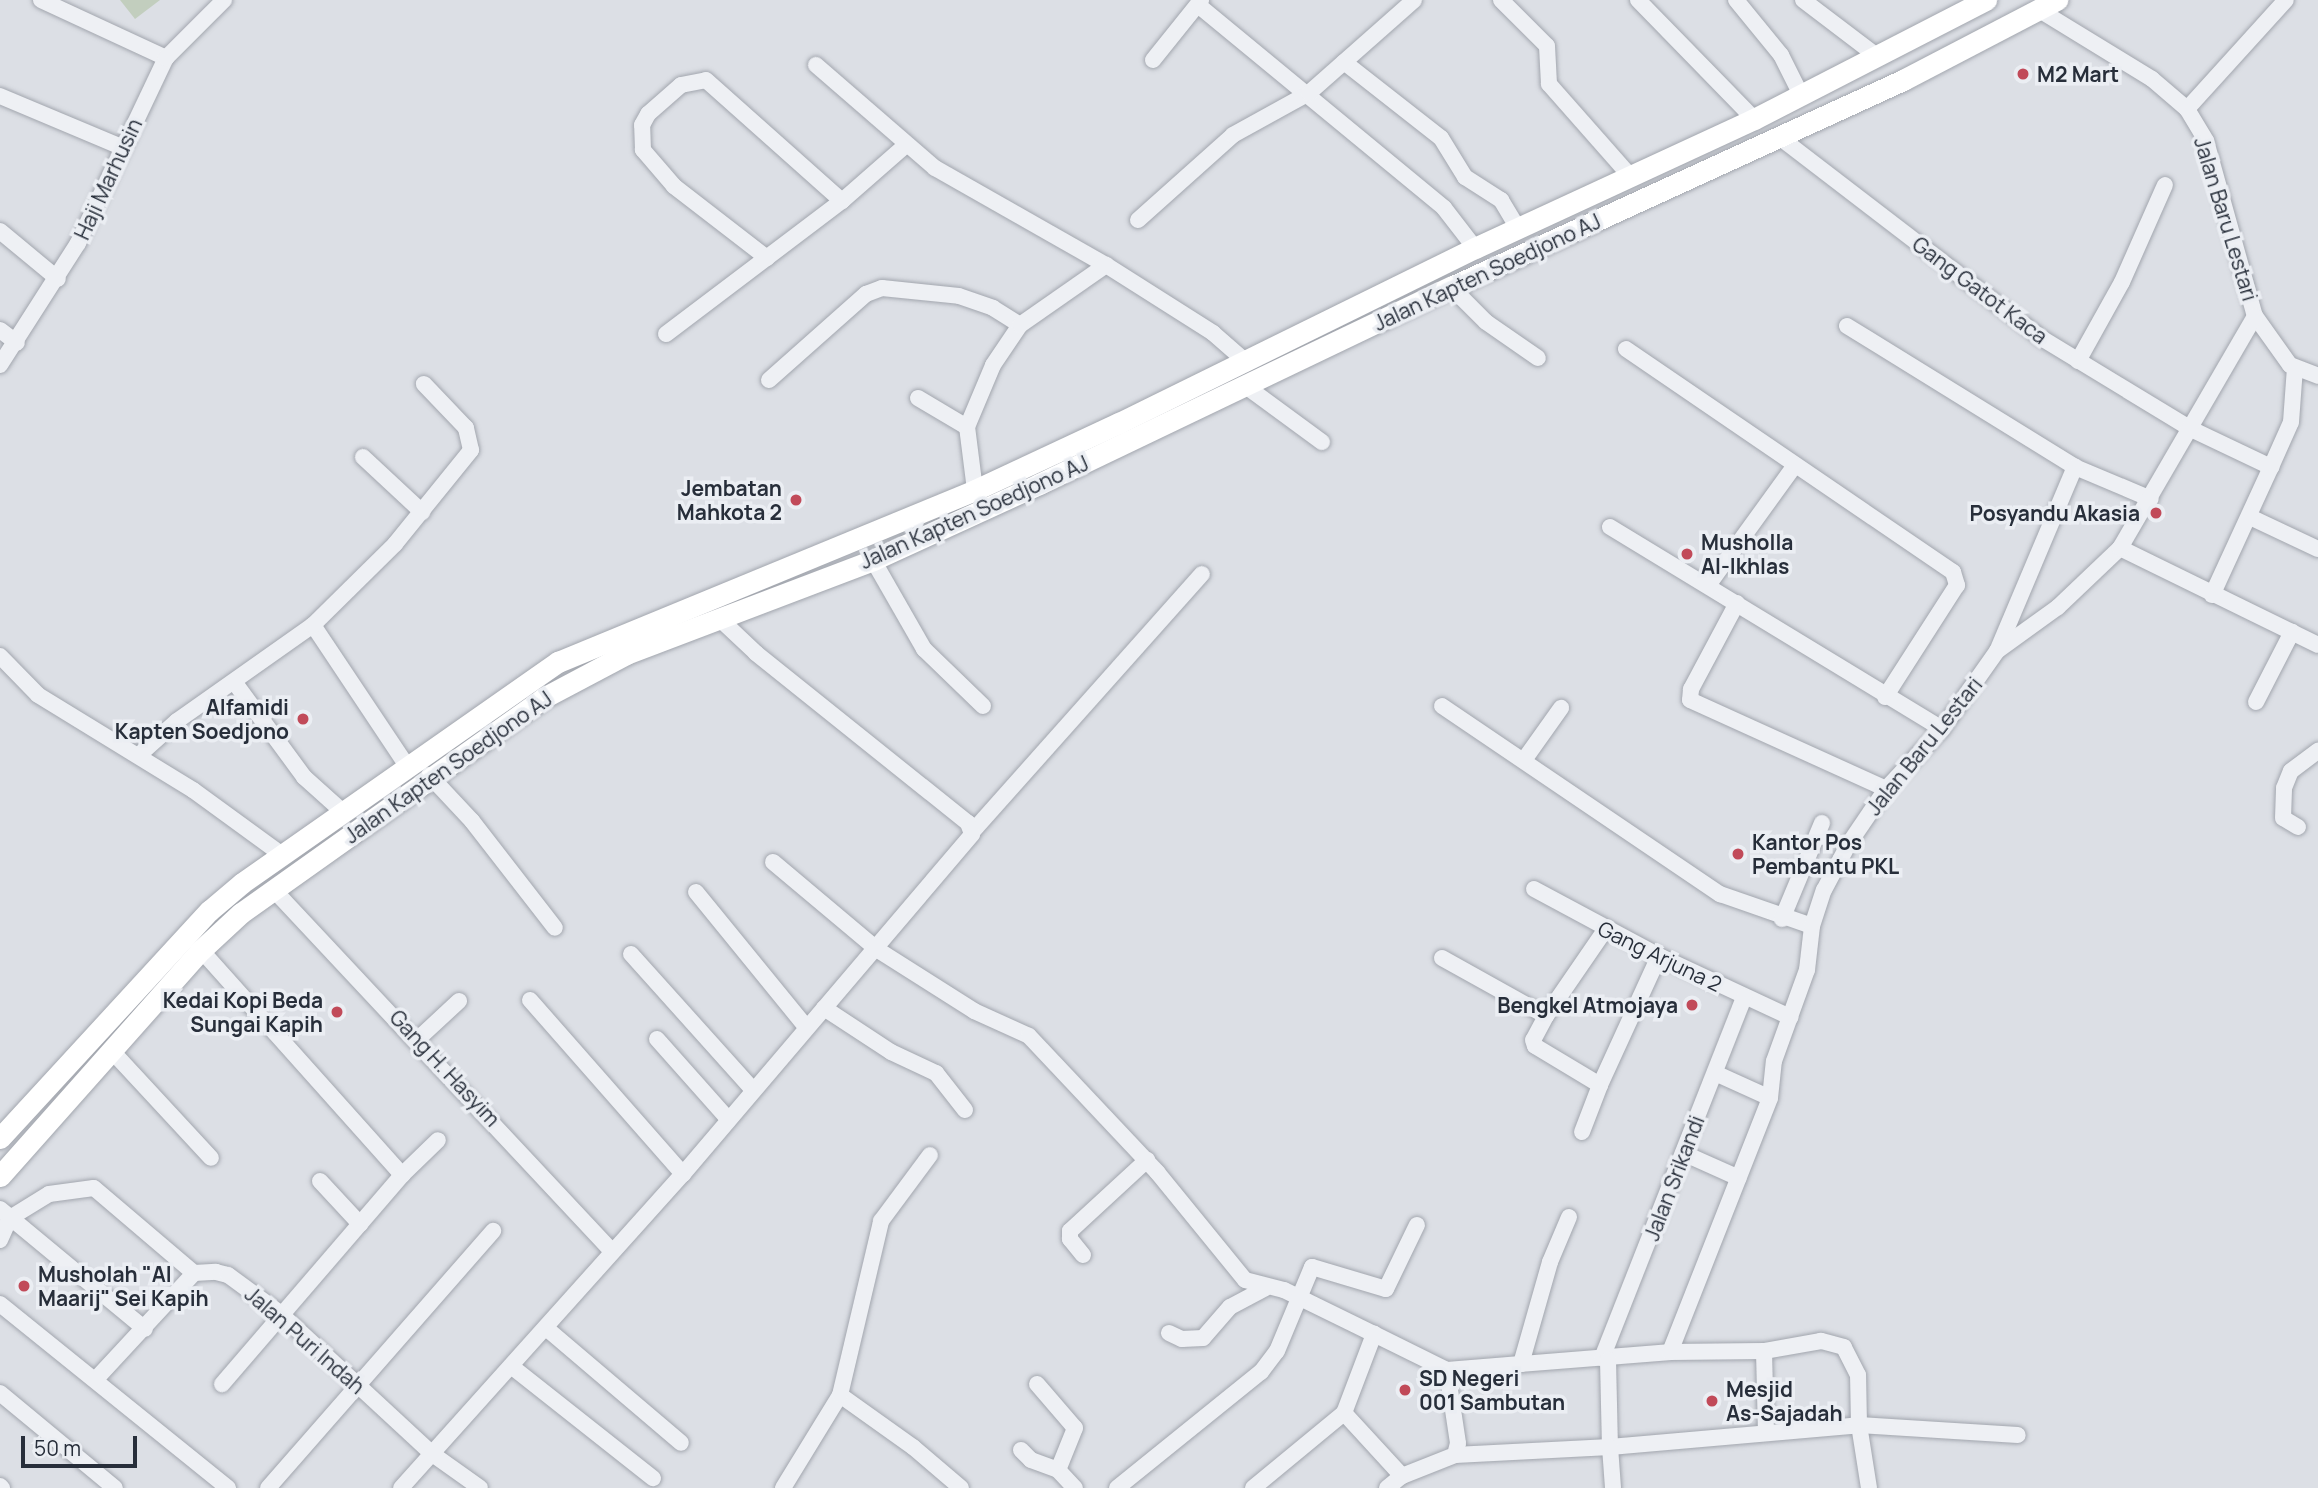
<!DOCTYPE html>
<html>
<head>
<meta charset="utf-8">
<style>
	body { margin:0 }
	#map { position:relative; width:2318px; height:1488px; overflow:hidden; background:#dcdfe5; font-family:Manrope,sans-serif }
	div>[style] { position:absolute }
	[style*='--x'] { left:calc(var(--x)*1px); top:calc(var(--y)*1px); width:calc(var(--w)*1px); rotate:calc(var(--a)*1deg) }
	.green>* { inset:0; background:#c2cebe }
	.roads { filter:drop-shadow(0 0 2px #a2a6ae) drop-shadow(0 0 2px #a2a6ae) }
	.street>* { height:16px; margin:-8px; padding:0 8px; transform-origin:8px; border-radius:8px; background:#eef0f4 }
	.secondary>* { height:21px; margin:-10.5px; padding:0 10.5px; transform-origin:10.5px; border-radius:10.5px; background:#fff }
	.dots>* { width:19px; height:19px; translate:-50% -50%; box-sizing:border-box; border:4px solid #ebeef3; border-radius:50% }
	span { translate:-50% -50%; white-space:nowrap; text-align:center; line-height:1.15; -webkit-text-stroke:7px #ebeef3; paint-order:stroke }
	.poi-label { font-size:21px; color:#272e3a; font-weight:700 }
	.left { translate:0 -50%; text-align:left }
	.right { translate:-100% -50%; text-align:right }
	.street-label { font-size:21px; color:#272e3a }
	.scale { position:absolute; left:21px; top:1436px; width:116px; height:32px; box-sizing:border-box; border:4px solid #272e3a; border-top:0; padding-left:9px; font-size:21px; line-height:24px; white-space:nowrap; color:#272e3a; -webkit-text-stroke:5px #ebeef3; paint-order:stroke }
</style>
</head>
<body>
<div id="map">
	<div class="green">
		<div style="clip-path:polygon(120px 0,160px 0,135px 19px)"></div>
	</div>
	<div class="roads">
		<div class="street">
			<div style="--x:41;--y:0;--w:138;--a:24.9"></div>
			<div style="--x:1501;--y:0;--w:65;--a:45"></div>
			<div style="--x:1547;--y:46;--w:38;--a:87"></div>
			<div style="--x:1549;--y:84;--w:123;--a:48.6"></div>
			<div style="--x:1638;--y:0;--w:166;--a:45.7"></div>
			<div style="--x:1736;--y:0;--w:71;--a:50.7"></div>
			<div style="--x:1781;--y:55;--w:45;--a:63.4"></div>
			<div style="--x:1803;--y:0;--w:94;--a:37.2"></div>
			<div style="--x:1198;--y:5;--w:319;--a:39.5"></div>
			<div style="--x:1444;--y:208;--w:51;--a:52.2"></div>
			<div style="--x:2041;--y:11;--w:130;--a:31.5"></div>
			<div style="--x:2152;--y:79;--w:46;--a:40.6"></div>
			<div style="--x:2187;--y:109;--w:37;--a:59"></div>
			<div style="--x:2206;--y:141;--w:182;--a:74.4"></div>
			<div style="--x:2255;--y:316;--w:60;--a:54.5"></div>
			<div style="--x:2290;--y:365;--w:30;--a:21"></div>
			<div style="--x:1153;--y:60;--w:77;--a:-51.3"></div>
			<div style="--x:1344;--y:62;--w:123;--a:38.1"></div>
			<div style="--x:1441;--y:138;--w:46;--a:58.4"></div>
			<div style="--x:1465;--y:177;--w:43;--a:32.6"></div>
			<div style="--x:1501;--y:200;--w:33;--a:59"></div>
			<div style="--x:816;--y:65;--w:157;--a:40.9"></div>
			<div style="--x:935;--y:168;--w:197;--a:29.6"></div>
			<div style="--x:1106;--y:265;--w:127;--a:32.4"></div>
			<div style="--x:1213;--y:333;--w:41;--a:41.1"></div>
			<div style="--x:0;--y:96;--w:134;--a:22.8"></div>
			<div style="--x:2187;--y:109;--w:147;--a:-47.8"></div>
			<div style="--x:1778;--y:136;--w:334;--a:37.5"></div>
			<div style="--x:2043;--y:339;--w:173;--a:31.3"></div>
			<div style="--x:2191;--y:429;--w:89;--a:25.4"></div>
			<div style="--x:2271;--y:467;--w:141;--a:114.7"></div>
			<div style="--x:1138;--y:220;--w:127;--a:-41.8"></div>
			<div style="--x:1233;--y:135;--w:87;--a:-28.9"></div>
			<div style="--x:1309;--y:93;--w:140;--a:-41.5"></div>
			<div style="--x:0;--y:231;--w:75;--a:39.6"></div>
			<div style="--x:767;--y:258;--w:118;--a:-142.3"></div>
			<div style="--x:674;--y:186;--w:48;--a:-130.7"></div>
			<div style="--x:643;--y:150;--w:25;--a:-92"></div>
			<div style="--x:642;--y:125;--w:13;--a:-61"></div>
			<div style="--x:648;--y:114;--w:44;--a:-41.3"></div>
			<div style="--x:681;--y:85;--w:25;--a:-11"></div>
			<div style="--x:706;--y:80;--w:182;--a:41.7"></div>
			<div style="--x:1451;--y:287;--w:49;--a:45"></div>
			<div style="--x:1486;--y:322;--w:63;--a:34.7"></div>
			<div style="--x:1847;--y:326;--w:268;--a:31.7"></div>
			<div style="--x:2075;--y:467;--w:82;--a:22.8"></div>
			<div style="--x:0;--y:330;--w:21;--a:37"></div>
			<div style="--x:666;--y:334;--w:221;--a:-37.1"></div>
			<div style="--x:842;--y:201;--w:85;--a:-41.2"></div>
			<div style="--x:1626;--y:349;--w:396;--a:34.3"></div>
			<div style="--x:1953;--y:572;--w:14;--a:73"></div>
			<div style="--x:1957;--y:585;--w:133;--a:122.7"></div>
			<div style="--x:2078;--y:361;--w:90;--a:-60.9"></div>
			<div style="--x:2122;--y:282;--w:106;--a:-66.1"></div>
			<div style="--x:0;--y:365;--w:145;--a:-57.4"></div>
			<div style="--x:78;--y:243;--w:205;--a:-64.6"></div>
			<div style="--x:166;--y:58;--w:82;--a:-45"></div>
			<div style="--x:769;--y:380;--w:130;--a:-41.6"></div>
			<div style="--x:866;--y:294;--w:17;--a:-21"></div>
			<div style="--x:882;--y:288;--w:77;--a:5.9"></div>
			<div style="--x:959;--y:296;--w:36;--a:19"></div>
			<div style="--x:993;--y:308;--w:32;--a:32"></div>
			<div style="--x:1247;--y:387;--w:93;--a:36.3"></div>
			<div style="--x:918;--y:398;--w:57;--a:30.6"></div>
			<div style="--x:363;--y:457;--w:81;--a:43"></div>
			<div style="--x:2271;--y:467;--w:49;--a:-66"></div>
			<div style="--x:2291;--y:422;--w:54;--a:-85.8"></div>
			<div style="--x:975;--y:490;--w:64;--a:-97.2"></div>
			<div style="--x:967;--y:427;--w:67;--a:-67.2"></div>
			<div style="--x:993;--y:365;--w:48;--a:-56"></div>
			<div style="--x:1020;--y:325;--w:105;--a:-34.9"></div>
			<div style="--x:2250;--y:517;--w:75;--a:25.2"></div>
			<div style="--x:1610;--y:527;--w:389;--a:31.3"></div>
			<div style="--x:2120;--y:548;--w:220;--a:26.1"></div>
			<div style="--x:873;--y:560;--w:103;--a:60.2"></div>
			<div style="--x:924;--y:649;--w:82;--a:44"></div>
			<div style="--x:1709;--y:584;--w:147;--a:-54.1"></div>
			<div style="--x:1737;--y:603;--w:98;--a:118.1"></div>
			<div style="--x:1691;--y:689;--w:11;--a:95"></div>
			<div style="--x:1690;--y:700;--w:215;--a:24.4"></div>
			<div style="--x:313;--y:625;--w:169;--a:56.3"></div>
			<div style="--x:1998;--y:649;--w:198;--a:-67.1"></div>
			<div style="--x:0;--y:656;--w:54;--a:45.7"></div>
			<div style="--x:38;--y:695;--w:182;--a:31.5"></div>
			<div style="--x:193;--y:790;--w:110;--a:36.1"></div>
			<div style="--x:235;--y:683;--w:117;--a:53.7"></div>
			<div style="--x:304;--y:777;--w:52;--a:41.9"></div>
			<div style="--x:2256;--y:702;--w:79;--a:-62.8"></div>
			<div style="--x:1442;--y:706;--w:336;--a:34.1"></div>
			<div style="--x:1720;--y:894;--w:97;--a:19.2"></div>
			<div style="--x:139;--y:755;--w:51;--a:-41.8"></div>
			<div style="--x:177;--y:721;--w:166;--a:-35.2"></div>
			<div style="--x:313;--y:625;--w:115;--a:-44.6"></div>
			<div style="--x:395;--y:544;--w:121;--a:-51"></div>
			<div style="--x:471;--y:450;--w:23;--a:-103"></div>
			<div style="--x:466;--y:428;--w:61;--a:-133.7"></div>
			<div style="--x:1524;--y:760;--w:64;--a:-54.6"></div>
			<div style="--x:429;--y:775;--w:63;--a:46.9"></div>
			<div style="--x:472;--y:821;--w:135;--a:52.2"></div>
			<div style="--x:2298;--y:827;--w:17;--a:-149"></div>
			<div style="--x:2283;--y:818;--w:30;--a:-88"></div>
			<div style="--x:2284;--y:788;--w:18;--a:-68"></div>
			<div style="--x:2291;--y:771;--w:34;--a:-37"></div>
			<div style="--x:973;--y:831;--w:344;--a:-48.3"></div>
			<div style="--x:773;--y:862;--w:137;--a:40"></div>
			<div style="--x:878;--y:950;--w:114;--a:32.4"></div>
			<div style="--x:974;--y:1011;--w:60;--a:24.4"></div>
			<div style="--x:1029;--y:1036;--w:187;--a:46.7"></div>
			<div style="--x:1157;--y:1172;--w:139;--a:50.8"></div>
			<div style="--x:1245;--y:1280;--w:40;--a:14.4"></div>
			<div style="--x:1284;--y:1290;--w:100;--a:26.1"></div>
			<div style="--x:273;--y:889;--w:496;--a:46.9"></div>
			<div style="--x:1534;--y:889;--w:142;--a:28.2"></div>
			<div style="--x:1659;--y:956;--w:145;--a:25"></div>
			<div style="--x:696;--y:892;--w:174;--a:50.8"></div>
			<div style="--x:1782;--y:919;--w:104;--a:-67.4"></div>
			<div style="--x:201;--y:950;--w:302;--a:48.2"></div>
			<div style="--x:402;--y:1175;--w:276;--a:130.7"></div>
			<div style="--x:631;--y:954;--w:183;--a:48.1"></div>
			<div style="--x:1442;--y:958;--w:119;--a:29.1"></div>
			<div style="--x:1546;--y:1016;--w:104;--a:-55.5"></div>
			<div style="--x:530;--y:1000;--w:232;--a:48.7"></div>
			<div style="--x:824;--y:1008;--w:80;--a:33.3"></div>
			<div style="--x:891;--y:1052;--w:50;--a:25"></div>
			<div style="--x:936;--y:1073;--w:47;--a:51.9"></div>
			<div style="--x:1546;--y:1016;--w:27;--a:118"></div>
			<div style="--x:1533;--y:1040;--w:6;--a:72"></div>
			<div style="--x:1535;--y:1046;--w:76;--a:31"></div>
			<div style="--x:1600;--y:1085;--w:142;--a:-65.4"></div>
			<div style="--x:418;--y:1039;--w:56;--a:-42.8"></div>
			<div style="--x:657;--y:1039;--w:108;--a:48.4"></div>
			<div style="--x:111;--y:1050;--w:147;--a:47.2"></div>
			<div style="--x:1715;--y:1073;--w:60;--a:24.4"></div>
			<div style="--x:1582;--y:1132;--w:50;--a:-69"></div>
			<div style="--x:1683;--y:1153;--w:61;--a:24.1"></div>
			<div style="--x:402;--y:1175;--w:50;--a:-44.2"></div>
			<div style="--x:320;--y:1181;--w:59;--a:47.1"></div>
			<div style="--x:0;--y:1209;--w:188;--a:39.6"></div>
			<div style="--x:1569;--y:1217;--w:49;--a:112.9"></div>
			<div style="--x:1550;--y:1262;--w:106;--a:105.9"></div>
			<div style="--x:1521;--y:1364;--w:149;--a:-4.6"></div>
			<div style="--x:0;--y:1240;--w:24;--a:-66"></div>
			<div style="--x:10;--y:1218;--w:46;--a:-31.6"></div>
			<div style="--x:49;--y:1194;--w:45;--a:-7.6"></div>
			<div style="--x:94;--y:1188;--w:131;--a:40.4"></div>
			<div style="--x:1083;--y:1255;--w:21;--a:-129"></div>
			<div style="--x:1070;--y:1239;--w:8;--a:-90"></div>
			<div style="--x:1070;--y:1231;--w:105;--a:-42.7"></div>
			<div style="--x:0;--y:1304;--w:293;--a:38.9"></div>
			<div style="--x:546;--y:1328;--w:177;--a:40.4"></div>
			<div style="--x:1169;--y:1333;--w:14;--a:25"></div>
			<div style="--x:1182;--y:1339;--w:21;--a:-3"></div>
			<div style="--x:1203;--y:1338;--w:41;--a:-48.9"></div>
			<div style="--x:1230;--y:1307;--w:40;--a:-28"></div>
			<div style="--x:1764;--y:1351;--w:82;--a:88.6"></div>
			<div style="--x:1602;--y:1358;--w:388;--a:-68.5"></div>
			<div style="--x:1608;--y:1360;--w:87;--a:88.7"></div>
			<div style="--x:1610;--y:1447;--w:250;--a:-5"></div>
			<div style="--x:1859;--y:1425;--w:159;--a:3.6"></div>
			<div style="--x:511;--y:1366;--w:181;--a:38.3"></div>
			<div style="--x:96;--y:1379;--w:144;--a:-47.2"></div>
			<div style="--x:194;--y:1273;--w:22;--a:-3"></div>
			<div style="--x:216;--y:1272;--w:12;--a:14"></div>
			<div style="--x:228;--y:1275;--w:66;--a:36.3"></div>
			<div style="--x:281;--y:1314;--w:205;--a:42.8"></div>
			<div style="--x:431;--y:1453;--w:60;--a:35.5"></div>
			<div style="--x:1037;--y:1384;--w:58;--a:49.2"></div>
			<div style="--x:1075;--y:1428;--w:45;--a:112"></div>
			<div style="--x:0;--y:1393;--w:149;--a:39.6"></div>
			<div style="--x:840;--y:1395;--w:90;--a:35.5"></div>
			<div style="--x:913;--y:1447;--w:63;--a:40.5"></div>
			<div style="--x:1021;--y:1450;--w:14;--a:45"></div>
			<div style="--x:1031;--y:1460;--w:29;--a:20"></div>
			<div style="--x:1058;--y:1470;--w:25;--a:47"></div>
			<div style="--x:1455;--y:1455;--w:12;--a:-76"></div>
			<div style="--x:1458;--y:1443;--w:74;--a:-98.6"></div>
			<div style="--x:1447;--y:1370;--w:74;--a:-4.6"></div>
			<div style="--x:1402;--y:1476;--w:86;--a:-132.6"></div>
			<div style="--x:1344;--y:1413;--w:85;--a:-69.2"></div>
			<div style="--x:1374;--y:1334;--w:81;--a:26.3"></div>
			<div style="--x:0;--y:1486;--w:3;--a:45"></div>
			<div style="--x:268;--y:1488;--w:342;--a:-48.8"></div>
			<div style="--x:401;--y:1488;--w:422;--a:-48.1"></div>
			<div style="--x:683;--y:1174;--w:446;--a:-49.6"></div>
			<div style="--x:972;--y:834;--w:12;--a:-110"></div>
			<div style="--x:968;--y:823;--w:272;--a:-141.3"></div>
			<div style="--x:756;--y:653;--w:48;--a:-136.7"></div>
			<div style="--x:783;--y:1488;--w:109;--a:-58.5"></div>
			<div style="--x:840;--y:1395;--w:179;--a:-76.7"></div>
			<div style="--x:881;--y:1221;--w:82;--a:-53.4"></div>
			<div style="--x:1117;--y:1488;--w:185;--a:-38.9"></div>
			<div style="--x:1261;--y:1372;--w:26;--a:-53"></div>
			<div style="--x:1277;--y:1351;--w:91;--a:-67.4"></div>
			<div style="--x:1312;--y:1267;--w:77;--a:16.6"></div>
			<div style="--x:1386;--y:1289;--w:71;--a:-64.2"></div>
			<div style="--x:1253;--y:1488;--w:118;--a:-39.5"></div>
			<div style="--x:1387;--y:1488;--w:19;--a:-39"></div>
			<div style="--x:1402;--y:1476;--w:57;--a:-21.6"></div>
			<div style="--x:1455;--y:1455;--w:155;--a:-3"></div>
			<div style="--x:1610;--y:1447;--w:41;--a:85.8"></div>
			<div style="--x:1869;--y:1488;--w:64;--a:-99"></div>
			<div style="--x:1859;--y:1425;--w:50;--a:-91.1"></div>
			<div style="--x:1858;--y:1375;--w:31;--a:-117"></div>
			<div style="--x:1844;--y:1347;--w:24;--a:-165"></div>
			<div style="--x:1821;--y:1341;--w:58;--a:170"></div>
			<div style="--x:1764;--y:1351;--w:94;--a:179.4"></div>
			<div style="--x:1670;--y:1352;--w:273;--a:-68.5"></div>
			<div style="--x:1770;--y:1098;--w:37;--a:-84"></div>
			<div style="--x:1774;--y:1061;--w:97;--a:-70.1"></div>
			<div style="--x:1807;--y:970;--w:44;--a:-83.5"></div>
			<div style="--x:1812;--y:926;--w:38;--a:-72"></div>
			<div style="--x:1824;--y:890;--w:51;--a:-61.9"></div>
			<div style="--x:1848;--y:845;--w:68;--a:-55.8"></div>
			<div style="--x:1886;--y:789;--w:82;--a:-47"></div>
			<div style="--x:1942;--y:729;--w:95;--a:-54.8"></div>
			<div style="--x:1997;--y:651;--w:75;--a:-35.8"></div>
			<div style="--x:2058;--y:607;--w:86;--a:-43.6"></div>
			<div style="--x:2120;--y:548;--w:268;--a:-59.8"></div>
		</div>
		<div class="secondary">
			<div style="--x:0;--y:1138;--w:309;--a:-47.4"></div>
			<div style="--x:209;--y:911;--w:43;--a:-40.3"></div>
			<div style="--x:242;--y:883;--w:386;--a:-35"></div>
			<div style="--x:558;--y:662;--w:451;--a:-22.4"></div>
			<div style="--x:975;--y:490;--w:159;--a:-25"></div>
			<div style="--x:1119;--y:423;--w:397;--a:-26.2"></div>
			<div style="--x:1475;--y:248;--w:307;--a:-24.8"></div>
			<div style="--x:1754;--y:119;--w:261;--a:-27.2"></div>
			<div style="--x:0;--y:1176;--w:302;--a:-48.4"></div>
			<div style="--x:201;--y:950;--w:54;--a:-42.8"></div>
			<div style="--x:241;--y:913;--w:371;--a:-35.4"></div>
			<div style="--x:543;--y:698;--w:94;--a:-27.9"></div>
			<div style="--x:626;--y:654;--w:264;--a:-20.8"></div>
			<div style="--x:873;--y:560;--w:183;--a:-24.6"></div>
			<div style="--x:1039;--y:484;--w:457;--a:-25.6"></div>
			<div style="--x:1451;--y:287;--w:497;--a:-24.6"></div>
			<div style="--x:1903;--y:80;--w:174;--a:-27.5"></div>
		</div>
	</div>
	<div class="dots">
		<div style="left:2023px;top:74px;background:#c14a59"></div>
		<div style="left:796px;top:500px;background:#c14a59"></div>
		<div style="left:2156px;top:513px;background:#c14a59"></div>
		<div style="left:1687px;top:554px;background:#c14a59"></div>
		<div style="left:303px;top:719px;background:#c14a59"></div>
		<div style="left:1738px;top:854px;background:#c14a59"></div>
		<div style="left:1692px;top:1005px;background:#c14a59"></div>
		<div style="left:337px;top:1012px;background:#c14a59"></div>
		<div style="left:24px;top:1286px;background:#c14a59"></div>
		<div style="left:1405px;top:1390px;background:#c14a59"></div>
		<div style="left:1712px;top:1401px;background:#c14a59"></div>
	</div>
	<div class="poi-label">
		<span class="left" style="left:2037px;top:74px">M2 Mart</span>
		<span class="right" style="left:782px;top:500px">Jembatan<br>Mahkota 2</span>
		<span class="right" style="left:2140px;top:513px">Posyandu Akasia</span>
		<span class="left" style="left:1701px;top:554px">Musholla<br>Al-Ikhlas</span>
		<span class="right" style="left:289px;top:719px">Alfamidi<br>Kapten Soedjono</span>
		<span class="left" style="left:1752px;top:854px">Kantor Pos<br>Pembantu PKL</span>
		<span class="right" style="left:323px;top:1012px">Kedai Kopi Beda<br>Sungai Kapih</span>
		<span class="right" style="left:1678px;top:1005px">Bengkel Atmojaya</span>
		<span class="left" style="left:38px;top:1286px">Musholah "Al<br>Maarij" Sei Kapih</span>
		<span class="left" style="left:1419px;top:1390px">SD Negeri<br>001 Sambutan</span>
		<span class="left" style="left:1726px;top:1401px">Mesjid<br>As-Sajadah</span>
	</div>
	<div class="street-label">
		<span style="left:108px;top:179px;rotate:-65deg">Haji Marhusin</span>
		<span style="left:2226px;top:219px;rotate:73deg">Jalan Baru Lestari</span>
		<span style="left:1487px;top:272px;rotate:-25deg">Jalan Kapten Soedjono AJ</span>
		<span style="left:1980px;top:290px;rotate:37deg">Gang Gatot Kaca</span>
		<span style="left:974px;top:512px;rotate:-24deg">Jalan Kapten Soedjono AJ</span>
		<span style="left:1924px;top:746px;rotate:-51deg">Jalan Baru Lestari</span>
		<span style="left:448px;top:767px;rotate:-35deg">Jalan Kapten Soedjono AJ</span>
		<span style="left:1660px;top:956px;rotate:26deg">Gang Arjuna 2</span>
		<span style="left:445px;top:1068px;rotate:47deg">Gang H. Hasyim</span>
		<span style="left:1674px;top:1178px;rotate:-69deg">Jalan Srikandi</span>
		<span style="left:305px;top:1340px;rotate:41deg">Jalan Puri Indah</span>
	</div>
	<div class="scale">50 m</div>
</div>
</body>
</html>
